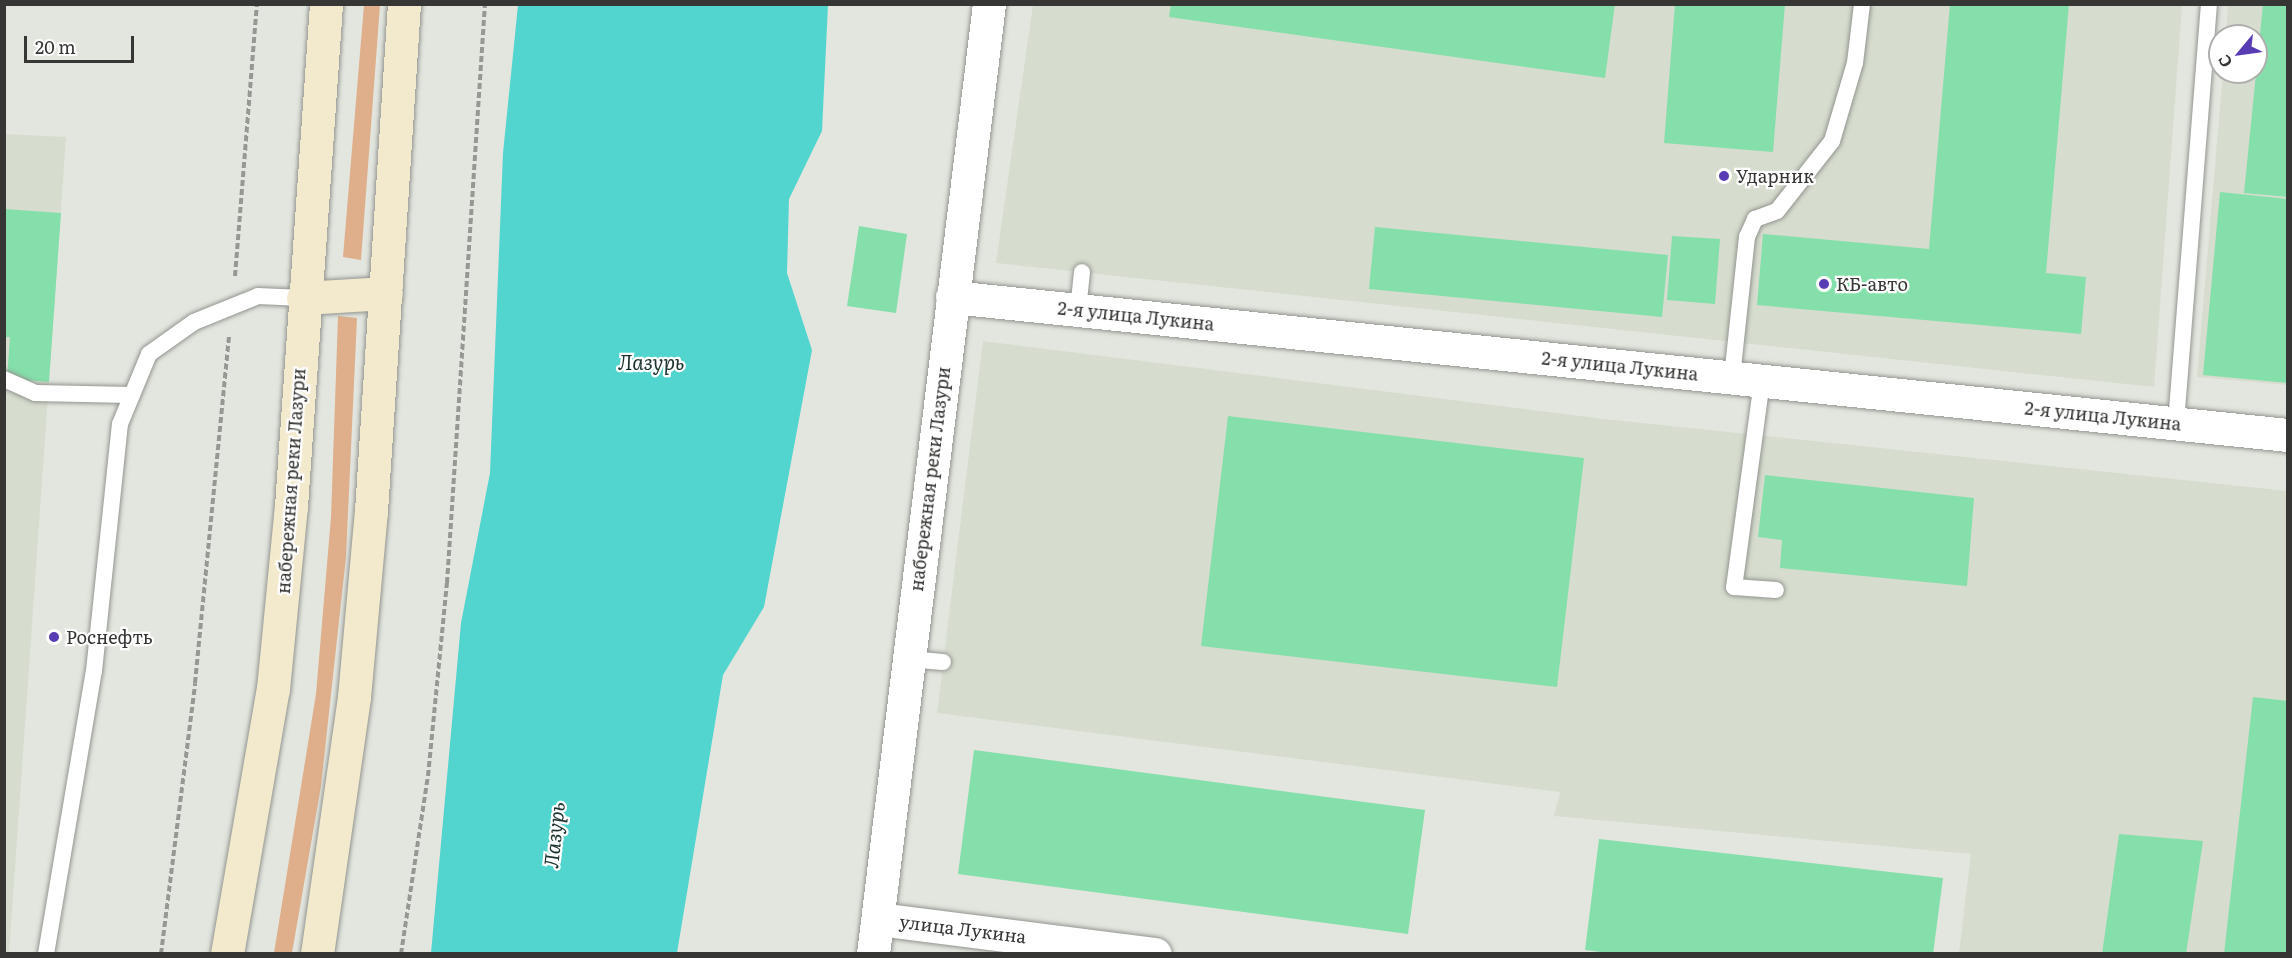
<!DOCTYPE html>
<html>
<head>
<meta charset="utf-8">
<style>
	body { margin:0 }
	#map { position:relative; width:2292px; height:958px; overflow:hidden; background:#e3e6df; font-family:Literata,serif }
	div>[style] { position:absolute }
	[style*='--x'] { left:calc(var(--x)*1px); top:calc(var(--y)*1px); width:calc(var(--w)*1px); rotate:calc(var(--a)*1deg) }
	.built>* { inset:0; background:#d6dcce }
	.green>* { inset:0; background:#dfaf8b }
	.water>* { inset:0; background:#52d5ce }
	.building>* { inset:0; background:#85dfaa }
	.path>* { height:4px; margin-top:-2px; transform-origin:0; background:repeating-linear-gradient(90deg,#969893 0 6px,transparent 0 9px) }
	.roads { filter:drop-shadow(0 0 2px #939690) drop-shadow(0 0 2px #939690) }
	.service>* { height:16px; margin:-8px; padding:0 8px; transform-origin:8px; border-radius:8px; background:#fff }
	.minor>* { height:33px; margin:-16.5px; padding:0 16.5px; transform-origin:16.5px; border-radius:16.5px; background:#fff }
	.secondary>* { height:33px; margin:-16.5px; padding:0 16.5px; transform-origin:16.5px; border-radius:16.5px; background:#f3eace }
	.dots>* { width:16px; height:16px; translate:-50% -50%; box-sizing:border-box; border:3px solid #fff; border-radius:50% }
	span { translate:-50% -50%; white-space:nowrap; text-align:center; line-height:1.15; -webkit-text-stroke:4.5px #fff; paint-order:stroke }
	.poi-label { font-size:18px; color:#363734 }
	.left { translate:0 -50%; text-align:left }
	.street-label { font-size:18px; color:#363734 }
	.water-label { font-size:20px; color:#1c3230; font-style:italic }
	.frame { position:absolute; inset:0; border:6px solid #363734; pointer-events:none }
	.north { position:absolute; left:2208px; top:24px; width:60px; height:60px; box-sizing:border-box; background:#fff; border:2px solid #afafae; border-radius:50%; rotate:241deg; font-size:16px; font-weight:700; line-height:24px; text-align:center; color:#363734 }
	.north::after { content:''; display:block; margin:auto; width:21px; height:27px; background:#573cb4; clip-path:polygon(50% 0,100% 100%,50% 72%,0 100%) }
	.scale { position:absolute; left:24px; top:36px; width:110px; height:27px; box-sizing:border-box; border:3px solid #363734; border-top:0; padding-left:8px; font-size:18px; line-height:21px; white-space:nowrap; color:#363734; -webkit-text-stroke:4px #fff; paint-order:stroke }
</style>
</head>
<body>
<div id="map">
	<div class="built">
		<div style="clip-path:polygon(1033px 5px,2182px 5px,2154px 387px,996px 263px)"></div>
		<div style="clip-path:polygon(2228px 5px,2287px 5px,2287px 385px,2197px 377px,2223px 72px,2256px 72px,2256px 36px,2226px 36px)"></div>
		<div style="clip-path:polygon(4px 134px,66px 137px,9px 954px,4px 953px)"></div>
		<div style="clip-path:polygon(983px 341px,1604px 419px,2287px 491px,2287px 953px,1959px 953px,1971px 854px,1554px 816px,1560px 792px,937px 713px)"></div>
	</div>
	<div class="green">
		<div style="clip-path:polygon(364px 5px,380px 5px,361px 260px,343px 257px)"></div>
		<div style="clip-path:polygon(338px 316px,357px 318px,346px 557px,321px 786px,292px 953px,274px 953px,316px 694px,331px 517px)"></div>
	</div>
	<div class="water">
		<div style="clip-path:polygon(518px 5px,828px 5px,822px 131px,789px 199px,787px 273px,812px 350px,764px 607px,723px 675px,677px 953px,431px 953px,461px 623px,490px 473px,503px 153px)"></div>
	</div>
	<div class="building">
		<div style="clip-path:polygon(1171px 4px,1615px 4px,1605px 78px,1169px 17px)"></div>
		<div style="clip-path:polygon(1675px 4px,1785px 4px,1773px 152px,1664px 143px)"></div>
		<div style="clip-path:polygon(1950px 4px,2069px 4px,2046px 273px,2086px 277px,2081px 334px,1757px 305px,1763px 234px,1929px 249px)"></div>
		<div style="clip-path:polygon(2263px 4px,2288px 4px,2288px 197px,2244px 193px)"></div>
		<div style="clip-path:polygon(2220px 192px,2288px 199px,2288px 383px,2203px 375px)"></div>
		<div style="clip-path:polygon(4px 209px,61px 213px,49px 382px,7px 379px,10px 337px,4px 337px)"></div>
		<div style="clip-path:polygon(859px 226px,907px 234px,896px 313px,847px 306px)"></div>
		<div style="clip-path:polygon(1375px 227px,1668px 255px,1662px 317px,1369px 289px)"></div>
		<div style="clip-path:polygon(1672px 236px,1720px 239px,1715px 304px,1667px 300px)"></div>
		<div style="clip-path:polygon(1228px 416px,1584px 458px,1557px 687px,1201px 646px)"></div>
		<div style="clip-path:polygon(1765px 475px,1974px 498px,1967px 586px,1780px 568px,1782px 540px,1758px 537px)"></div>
		<div style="clip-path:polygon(2253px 697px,2288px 701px,2288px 954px,2224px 954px)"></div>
		<div style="clip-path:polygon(974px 750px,1425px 810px,1408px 934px,958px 874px)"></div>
		<div style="clip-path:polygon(2119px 834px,2203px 841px,2186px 954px,2102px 954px)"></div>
		<div style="clip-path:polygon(1599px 839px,1943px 878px,1933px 954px,1616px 954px,1585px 950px)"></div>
	</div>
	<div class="path">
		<div style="--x:235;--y:276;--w:273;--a:-85.4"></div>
		<div style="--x:161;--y:954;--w:273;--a:-82.8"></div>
		<div style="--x:195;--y:683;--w:348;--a:-84.4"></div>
		<div style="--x:401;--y:954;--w:180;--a:-81.4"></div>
		<div style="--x:428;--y:776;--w:194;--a:-84.4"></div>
		<div style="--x:447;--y:583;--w:580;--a:-86.25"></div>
	</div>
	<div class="roads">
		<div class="service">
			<div style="--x:1078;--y:310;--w:38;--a:-84"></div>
			<div style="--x:1732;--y:377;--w:141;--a:-83.9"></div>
			<div style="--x:1747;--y:237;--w:20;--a:-66"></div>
			<div style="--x:1755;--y:219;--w:23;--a:-20"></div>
			<div style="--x:1777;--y:211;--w:89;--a:-51.8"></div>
			<div style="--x:1832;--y:141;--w:81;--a:-73.6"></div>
			<div style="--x:1855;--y:63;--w:59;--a:-83.2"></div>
			<div style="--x:4;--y:379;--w:34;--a:24"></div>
			<div style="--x:35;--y:393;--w:97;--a:1.2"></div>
			<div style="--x:1762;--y:381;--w:208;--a:97.7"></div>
			<div style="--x:1734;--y:587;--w:42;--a:4.1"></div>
			<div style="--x:2176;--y:423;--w:420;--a:-85.5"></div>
			<div style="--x:909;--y:659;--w:34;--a:5"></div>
			<div style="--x:46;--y:954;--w:287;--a:-80.4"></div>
			<div style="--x:94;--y:671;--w:248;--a:-84"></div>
			<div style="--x:120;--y:424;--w:76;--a:-67.5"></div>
			<div style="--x:149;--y:354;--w:55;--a:-35.4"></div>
			<div style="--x:194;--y:322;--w:69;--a:-22.1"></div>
			<div style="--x:258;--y:296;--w:45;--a:2.5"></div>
		</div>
		<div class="minor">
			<div style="--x:952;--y:297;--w:1343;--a:5.9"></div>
			<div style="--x:878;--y:919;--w:279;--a:7.2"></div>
			<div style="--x:873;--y:954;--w:957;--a:-83.04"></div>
		</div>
		<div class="secondary">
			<div style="--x:303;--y:298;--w:83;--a:-3.4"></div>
			<div style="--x:227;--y:954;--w:269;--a:-80.2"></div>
			<div style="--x:273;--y:689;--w:184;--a:-84.4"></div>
			<div style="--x:291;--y:506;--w:503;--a:-86.01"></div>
			<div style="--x:317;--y:954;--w:260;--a:-81.8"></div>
			<div style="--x:354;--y:697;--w:187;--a:-84.8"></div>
			<div style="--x:371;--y:511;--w:508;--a:-86.28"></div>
		</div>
	</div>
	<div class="dots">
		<div style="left:1724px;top:176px;background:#573cb4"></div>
		<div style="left:1824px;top:284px;background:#573cb4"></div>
		<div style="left:54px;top:637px;background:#573cb4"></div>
	</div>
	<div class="poi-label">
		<span class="left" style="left:1736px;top:176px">Ударник</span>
		<span class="left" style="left:1836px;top:284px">КБ-авто</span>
		<span class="left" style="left:66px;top:637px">Роснефть</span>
	</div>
	<div class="street-label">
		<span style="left:1136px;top:316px;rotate:6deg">2-я улица Лукина</span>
		<span style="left:1620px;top:366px;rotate:6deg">2-я улица Лукина</span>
		<span style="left:2103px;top:416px;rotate:6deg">2-я улица Лукина</span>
		<span style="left:930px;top:479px;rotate:-83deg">набережная реки Лазури</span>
		<span style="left:291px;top:481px;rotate:-86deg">набережная реки Лазури</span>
		<span style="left:963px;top:929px;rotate:7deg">улица Лукина</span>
	</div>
	<div class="water-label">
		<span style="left:651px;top:361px">Лазурь</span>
		<span style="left:553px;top:835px;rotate:-84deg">Лазурь</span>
	</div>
	<div class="frame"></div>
	<div class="north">С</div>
	<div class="scale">20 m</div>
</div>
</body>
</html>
